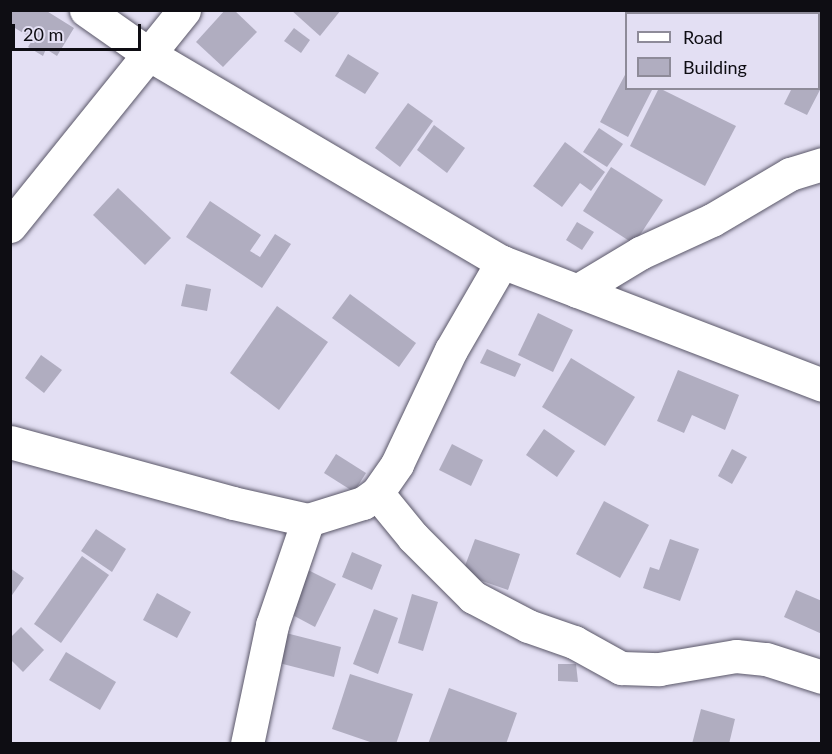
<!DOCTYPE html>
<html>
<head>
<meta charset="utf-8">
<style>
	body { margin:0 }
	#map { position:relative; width:832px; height:754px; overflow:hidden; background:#e3dff3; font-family:Lato,sans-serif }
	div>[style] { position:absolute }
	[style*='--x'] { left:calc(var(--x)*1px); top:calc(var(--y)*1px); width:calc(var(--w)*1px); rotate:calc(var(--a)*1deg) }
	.building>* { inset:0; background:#b0adc0 }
	.roads { filter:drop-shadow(0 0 2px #5a5768) drop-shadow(0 0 2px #5a5768) }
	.minor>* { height:33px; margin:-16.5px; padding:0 16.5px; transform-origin:16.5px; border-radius:16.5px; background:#fff }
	span { translate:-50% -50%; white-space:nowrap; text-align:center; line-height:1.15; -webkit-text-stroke:6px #e3dff3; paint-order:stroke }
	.frame { position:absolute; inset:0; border:12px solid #0e0d13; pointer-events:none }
	.legend { position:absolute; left:625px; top:12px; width:195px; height:78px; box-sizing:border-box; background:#e3dff3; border:2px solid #8e8b99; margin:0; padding:8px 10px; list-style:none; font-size:18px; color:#0e0d13 }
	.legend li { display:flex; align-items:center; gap:12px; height:30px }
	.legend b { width:30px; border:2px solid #8e8b99 }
	.scale { position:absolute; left:12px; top:24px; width:129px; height:27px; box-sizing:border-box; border:3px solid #0e0d13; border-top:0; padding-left:8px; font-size:18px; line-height:21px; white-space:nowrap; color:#0e0d13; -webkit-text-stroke:4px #e3dff3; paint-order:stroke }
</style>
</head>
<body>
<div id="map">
	<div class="building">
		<div style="clip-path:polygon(10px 10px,45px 10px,74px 28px,57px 56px,46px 49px,43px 56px,28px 47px,33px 39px,10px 25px)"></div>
		<div style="clip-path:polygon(225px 10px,234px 10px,257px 32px,223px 67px,196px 42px)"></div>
		<div style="clip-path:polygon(291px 10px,341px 10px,320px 36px)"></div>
		<div style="clip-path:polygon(731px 10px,812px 10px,729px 14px)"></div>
		<div style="clip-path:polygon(294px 28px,310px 40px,301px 53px,284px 41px)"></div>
		<div style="clip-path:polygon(348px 54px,379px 73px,365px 94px,335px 76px)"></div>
		<div style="clip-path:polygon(626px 73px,626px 88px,653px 88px,628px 137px,600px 122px)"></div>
		<div style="clip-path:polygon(818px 73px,822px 86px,807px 115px,784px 104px,792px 88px,818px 88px)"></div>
		<div style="clip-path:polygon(659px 88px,736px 126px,705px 186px,630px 146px)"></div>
		<div style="clip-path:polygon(408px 103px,433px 121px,400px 167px,375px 148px)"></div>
		<div style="clip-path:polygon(434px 125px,465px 148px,447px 173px,417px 150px)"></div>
		<div style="clip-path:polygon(599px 128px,623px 144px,607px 167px,583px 152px)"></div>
		<div style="clip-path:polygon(565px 142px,605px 172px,591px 191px,580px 183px,562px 207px,533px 186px)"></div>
		<div style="clip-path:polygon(611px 167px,663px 200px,634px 244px,583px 211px)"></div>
		<div style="clip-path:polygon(118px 188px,171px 238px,145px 265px,93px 215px)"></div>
		<div style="clip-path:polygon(210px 201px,261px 235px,250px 251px,260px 257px,275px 234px,291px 244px,262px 288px,186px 237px)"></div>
		<div style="clip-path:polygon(577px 222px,594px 232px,582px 250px,566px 240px)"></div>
		<div style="clip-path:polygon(186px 284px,211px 289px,207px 311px,181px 306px)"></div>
		<div style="clip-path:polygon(350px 294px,416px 343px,399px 367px,332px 318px)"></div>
		<div style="clip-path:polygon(277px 306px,328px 342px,279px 410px,230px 373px)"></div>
		<div style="clip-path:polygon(538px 313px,573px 330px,553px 372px,518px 355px)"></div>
		<div style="clip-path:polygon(487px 349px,521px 364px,515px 377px,480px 363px)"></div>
		<div style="clip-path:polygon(41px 355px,62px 370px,44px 393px,25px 378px)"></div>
		<div style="clip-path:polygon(571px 358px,635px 397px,605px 446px,542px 407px)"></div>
		<div style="clip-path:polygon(678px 370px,739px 395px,725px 430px,692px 415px,684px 433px,657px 421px)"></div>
		<div style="clip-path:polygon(544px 429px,575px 451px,557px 477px,526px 455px)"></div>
		<div style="clip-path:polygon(452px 444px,483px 460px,471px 486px,439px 470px)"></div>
		<div style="clip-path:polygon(732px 449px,747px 457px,732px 484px,718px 476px)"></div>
		<div style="clip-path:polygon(336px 454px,366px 473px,354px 492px,324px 473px)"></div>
		<div style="clip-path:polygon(604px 501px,649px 525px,620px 578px,576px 554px)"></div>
		<div style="clip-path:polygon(96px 529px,126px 549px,112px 572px,81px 551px)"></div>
		<div style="clip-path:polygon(475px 539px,520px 554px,508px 590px,462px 574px)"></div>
		<div style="clip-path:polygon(670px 539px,699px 549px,680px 601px,643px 588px,650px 567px,659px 570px)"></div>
		<div style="clip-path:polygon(352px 552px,382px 565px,372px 590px,342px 577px)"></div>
		<div style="clip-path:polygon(82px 556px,109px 575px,61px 643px,34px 624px)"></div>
		<div style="clip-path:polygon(10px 568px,24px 578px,10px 598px)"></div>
		<div style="clip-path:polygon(306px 569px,336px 584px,315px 627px,285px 611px)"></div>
		<div style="clip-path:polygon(796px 590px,822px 601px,822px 634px,784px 617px)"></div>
		<div style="clip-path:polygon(157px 593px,191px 612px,177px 638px,143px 620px)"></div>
		<div style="clip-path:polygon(412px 594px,438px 602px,423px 651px,398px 643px)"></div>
		<div style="clip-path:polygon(374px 609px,398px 618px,378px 674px,353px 664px)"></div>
		<div style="clip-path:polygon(21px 627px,44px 650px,23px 672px,10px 659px,10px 638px)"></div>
		<div style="clip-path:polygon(282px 632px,341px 647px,334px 677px,275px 662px)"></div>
		<div style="clip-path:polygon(66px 652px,116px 682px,100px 710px,49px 680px)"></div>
		<div style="clip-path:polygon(558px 664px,576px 664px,578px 682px,558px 681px)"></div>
		<div style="clip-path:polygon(350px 674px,413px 694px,396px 744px,376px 744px,332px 729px)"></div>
		<div style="clip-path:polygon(449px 688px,517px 713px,506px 744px,428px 744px)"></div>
		<div style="clip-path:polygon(701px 709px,735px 719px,729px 744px,692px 744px)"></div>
	</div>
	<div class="roads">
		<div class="minor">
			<div style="--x:86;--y:10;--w:78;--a:35.1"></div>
			<div style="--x:150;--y:55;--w:408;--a:30.5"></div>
			<div style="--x:502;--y:262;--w:343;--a:21"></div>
			<div style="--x:10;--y:226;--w:277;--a:-51.1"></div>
			<div style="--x:577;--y:291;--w:74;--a:-31.1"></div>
			<div style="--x:640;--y:253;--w:79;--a:-24.6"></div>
			<div style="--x:712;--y:220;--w:91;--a:-30.5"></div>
			<div style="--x:790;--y:174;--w:34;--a:-17"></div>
			<div style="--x:10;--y:442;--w:231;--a:15.3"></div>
			<div style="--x:233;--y:503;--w:77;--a:12.8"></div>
			<div style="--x:308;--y:520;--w:58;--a:-17.2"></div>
			<div style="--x:363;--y:503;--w:17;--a:-36"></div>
			<div style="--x:377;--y:493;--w:35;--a:-55"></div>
			<div style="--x:397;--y:464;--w:126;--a:-64.7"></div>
			<div style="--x:451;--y:350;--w:102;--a:-59.9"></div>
			<div style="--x:377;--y:493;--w:57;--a:50.7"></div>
			<div style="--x:413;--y:537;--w:85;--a:45"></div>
			<div style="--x:473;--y:597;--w:62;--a:27.8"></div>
			<div style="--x:528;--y:626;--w:49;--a:19.2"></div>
			<div style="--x:574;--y:642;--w:54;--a:29"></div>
			<div style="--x:621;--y:668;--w:38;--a:2"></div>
			<div style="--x:659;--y:669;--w:78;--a:-9.6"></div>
			<div style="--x:736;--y:656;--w:30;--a:6"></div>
			<div style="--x:766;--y:659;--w:59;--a:17.8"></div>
			<div style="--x:247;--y:744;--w:122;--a:-78.1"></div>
			<div style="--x:272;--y:625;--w:111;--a:-71.1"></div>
		</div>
	</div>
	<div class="frame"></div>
	<ul class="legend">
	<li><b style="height:8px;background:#fff"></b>Road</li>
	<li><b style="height:16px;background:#b0adc0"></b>Building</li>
	</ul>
	<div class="scale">20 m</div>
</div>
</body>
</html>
